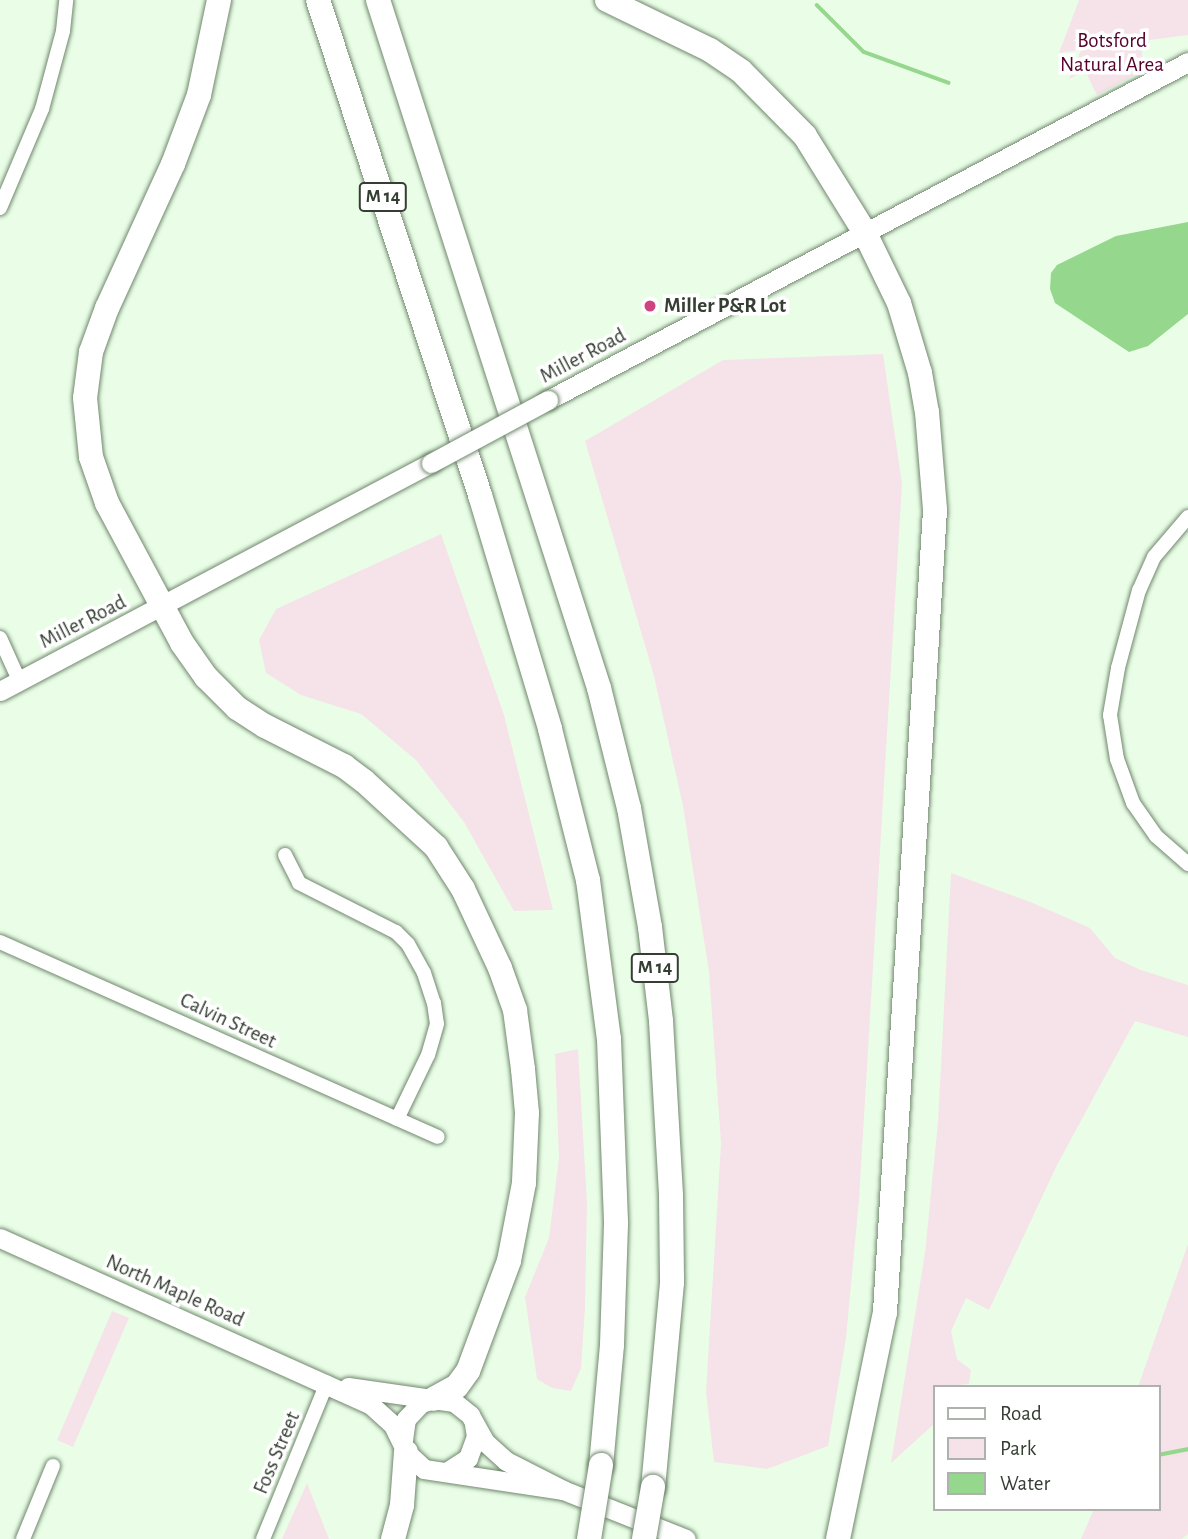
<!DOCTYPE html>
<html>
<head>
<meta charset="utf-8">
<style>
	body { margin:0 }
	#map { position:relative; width:1188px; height:1539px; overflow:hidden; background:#eafee7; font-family:"Alegreya Sans",sans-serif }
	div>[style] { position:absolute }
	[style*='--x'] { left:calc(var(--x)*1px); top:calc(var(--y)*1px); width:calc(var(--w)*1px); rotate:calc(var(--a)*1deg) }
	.green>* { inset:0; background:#f5e3e9 }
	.water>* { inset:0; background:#95d78d }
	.stream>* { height:3.5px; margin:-1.75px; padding:0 1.75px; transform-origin:1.75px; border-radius:1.75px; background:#95d78d }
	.roads { filter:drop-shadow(0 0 2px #70876d) drop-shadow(0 0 2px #70876d) }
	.minor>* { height:14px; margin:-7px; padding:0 7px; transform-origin:7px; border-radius:7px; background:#fff }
	.secondary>* { height:19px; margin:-9.5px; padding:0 9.5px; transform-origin:9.5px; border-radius:9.5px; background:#fff }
	.motorway>* { height:24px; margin:-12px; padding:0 12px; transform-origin:12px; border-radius:12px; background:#fff }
	.bridges { filter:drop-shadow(0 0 2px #70876d) drop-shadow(0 0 2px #70876d) }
	.secondary-bridge>* { height:19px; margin:-9.5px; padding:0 9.5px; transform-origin:9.5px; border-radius:9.5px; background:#fff }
	.motorway-bridge>* { height:24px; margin:-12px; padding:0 12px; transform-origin:12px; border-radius:12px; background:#fff }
	.dots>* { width:19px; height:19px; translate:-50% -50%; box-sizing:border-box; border:4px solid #fff; border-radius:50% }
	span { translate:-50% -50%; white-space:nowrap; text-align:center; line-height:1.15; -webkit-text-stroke:7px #fff; paint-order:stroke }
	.shield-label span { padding:2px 5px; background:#fff; border:2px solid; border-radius:5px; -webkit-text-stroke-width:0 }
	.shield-label { font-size:19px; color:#343e33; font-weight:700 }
	.park-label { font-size:21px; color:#56002c }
	.poi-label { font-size:21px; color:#343e33; font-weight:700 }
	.left { translate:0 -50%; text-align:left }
	.street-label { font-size:21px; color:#343e33 }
	.legend { position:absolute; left:933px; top:1385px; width:228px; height:126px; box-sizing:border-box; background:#fff; border:2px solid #aeb2ad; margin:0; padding:9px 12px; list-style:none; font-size:21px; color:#343e33 }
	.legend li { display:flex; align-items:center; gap:14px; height:35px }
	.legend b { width:35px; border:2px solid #aeb2ad }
</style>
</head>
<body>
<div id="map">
	<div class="green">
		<div style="clip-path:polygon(1079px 0,1188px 0,1188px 35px,1142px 41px,1142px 71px,1097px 95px,1085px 71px,1069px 79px,1081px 50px,1059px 53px)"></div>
		<div style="clip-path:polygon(883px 354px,902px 484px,859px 1200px,846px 1338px,828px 1446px,767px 1469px,714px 1462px,706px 1392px,721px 1143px,709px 972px,683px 806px,654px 676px,585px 441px,723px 360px)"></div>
		<div style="clip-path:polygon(441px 534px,504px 715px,553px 910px,514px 911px,464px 822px,416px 760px,361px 714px,301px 695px,266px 673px,259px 640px,276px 609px)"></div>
		<div style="clip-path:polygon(951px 873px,1033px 903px,1090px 928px,1115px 958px,1141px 970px,1188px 985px,1188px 1037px,1135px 1021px,1057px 1165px,989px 1310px,966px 1298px,951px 1331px,957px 1359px,971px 1370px,969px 1384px,934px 1387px,934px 1424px,891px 1463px,925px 1253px,938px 1122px)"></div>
		<div style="clip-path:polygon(578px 1049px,587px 1203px,585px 1308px,581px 1368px,571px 1391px,552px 1388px,537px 1379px,525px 1297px,549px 1238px,559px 1158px,555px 1054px)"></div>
		<div style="clip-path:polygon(1188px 1244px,1188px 1534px,1182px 1539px,1081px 1539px,1094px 1509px,1158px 1509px,1158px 1387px,1138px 1387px)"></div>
		<div style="clip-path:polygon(112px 1311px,129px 1318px,73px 1447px,57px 1440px)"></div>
		<div style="clip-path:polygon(307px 1483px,329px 1539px,282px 1539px)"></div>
	</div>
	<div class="water">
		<div style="clip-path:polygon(1188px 222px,1188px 314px,1148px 346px,1129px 352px,1055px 303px,1050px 289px,1051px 273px,1057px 265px,1116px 236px)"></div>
	</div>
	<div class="stream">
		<div style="--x:817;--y:5;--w:66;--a:45"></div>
		<div style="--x:864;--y:52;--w:90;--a:20"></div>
		<div style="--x:1158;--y:1455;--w:31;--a:-11"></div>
	</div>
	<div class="roads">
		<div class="minor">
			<div style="--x:0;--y:208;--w:108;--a:-67"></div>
			<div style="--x:42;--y:109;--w:81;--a:-74.9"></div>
			<div style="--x:63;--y:31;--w:31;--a:-84"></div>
			<div style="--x:1188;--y:517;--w:52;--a:130.4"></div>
			<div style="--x:1154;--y:557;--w:36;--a:114"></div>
			<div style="--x:1139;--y:590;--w:81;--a:105.1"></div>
			<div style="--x:1118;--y:668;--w:48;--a:99.7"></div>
			<div style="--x:1110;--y:715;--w:45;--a:81"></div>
			<div style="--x:1117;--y:759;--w:47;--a:70"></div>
			<div style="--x:1133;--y:803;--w:40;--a:55.1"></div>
			<div style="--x:1156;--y:836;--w:43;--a:41.2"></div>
			<div style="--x:0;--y:638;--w:46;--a:65.7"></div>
			<div style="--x:285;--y:855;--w:31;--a:63"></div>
			<div style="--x:299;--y:883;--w:109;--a:26.8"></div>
			<div style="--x:396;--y:932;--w:17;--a:45"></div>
			<div style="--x:408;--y:944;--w:33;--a:61"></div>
			<div style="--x:424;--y:973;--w:32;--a:72"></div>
			<div style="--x:434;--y:1003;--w:21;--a:82"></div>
			<div style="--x:437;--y:1024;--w:32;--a:106"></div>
			<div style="--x:428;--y:1055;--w:71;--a:115.8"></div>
			<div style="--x:0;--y:942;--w:479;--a:24"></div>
			<div style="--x:23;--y:1539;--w:79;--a:-67.7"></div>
			<div style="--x:263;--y:1539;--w:169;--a:-67.7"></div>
		</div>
		<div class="secondary">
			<div style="--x:548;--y:400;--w:724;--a:-27.84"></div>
			<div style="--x:0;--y:691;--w:488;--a:-27.9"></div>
			<div style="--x:0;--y:1238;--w:407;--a:24.2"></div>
			<div style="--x:371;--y:1405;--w:30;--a:42"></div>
			<div style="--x:393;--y:1425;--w:30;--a:64"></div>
			<div style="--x:406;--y:1452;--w:25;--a:43"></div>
			<div style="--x:424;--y:1469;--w:141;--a:8.6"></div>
			<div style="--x:348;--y:1387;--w:107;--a:8.1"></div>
			<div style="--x:454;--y:1402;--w:21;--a:39"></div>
			<div style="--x:470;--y:1415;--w:31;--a:61"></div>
			<div style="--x:485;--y:1442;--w:28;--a:42"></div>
			<div style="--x:506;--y:1461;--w:64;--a:27"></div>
			<div style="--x:563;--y:1490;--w:132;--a:21.7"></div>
			<div style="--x:403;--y:1440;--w:21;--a:-82"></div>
			<div style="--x:406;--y:1419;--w:22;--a:-47"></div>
			<div style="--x:421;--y:1403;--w:10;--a:-17"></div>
			<div style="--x:448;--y:1471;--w:24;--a:-33"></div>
			<div style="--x:468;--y:1458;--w:23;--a:-70"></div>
			<div style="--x:476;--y:1436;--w:11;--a:-100"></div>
		</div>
		<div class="motorway">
			<div style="--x:219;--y:0;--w:97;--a:101.9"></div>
			<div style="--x:199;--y:95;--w:74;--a:110.6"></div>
			<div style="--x:173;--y:164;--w:158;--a:114.6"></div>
			<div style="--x:107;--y:308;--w:47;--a:110"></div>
			<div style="--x:91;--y:352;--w:46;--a:97.4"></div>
			<div style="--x:85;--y:398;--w:59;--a:84.2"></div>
			<div style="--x:91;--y:457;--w:49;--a:70.8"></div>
			<div style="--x:107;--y:503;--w:159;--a:61.8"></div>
			<div style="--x:182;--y:643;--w:42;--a:54.8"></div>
			<div style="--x:206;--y:677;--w:44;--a:45"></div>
			<div style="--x:237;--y:708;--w:33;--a:33"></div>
			<div style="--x:265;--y:726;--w:89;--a:26.9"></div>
			<div style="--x:344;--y:766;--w:25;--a:37"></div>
			<div style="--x:364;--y:781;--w:98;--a:42.5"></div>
			<div style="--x:436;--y:847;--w:50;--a:57.3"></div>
			<div style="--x:463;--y:889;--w:87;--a:64.9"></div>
			<div style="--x:500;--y:968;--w:45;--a:70.3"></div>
			<div style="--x:515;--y:1010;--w:60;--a:82.3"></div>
			<div style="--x:523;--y:1069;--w:44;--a:84.8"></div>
			<div style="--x:527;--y:1113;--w:70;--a:92.5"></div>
			<div style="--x:524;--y:1183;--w:79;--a:100.9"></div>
			<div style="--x:509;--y:1261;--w:117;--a:110.4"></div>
			<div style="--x:468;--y:1371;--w:19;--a:126"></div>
			<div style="--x:457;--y:1386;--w:26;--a:151"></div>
			<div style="--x:318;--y:0;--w:521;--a:71.88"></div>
			<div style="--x:480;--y:495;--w:244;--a:73.3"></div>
			<div style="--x:550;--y:729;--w:156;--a:75.9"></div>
			<div style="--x:588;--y:880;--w:160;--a:82.5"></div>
			<div style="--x:609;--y:1039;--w:185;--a:87.8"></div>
			<div style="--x:616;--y:1224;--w:121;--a:91.9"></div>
			<div style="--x:612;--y:1345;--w:121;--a:95.2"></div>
			<div style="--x:378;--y:0;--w:723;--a:72.19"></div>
			<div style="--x:599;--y:688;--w:124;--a:76"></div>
			<div style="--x:629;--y:808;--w:121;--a:80"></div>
			<div style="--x:650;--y:927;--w:95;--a:83.3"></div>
			<div style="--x:661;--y:1021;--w:175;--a:86.7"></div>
			<div style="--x:671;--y:1196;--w:87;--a:89.3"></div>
			<div style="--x:672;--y:1283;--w:205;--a:95.3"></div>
			<div style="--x:607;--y:0;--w:114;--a:25.9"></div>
			<div style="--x:710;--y:50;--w:37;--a:34"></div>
			<div style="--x:741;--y:71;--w:91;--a:45.4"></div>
			<div style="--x:805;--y:136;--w:112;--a:58.2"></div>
			<div style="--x:864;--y:231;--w:80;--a:64.1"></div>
			<div style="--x:899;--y:303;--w:73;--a:73.3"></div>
			<div style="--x:920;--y:373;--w:40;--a:80"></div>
			<div style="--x:927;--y:412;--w:98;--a:85.3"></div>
			<div style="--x:935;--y:510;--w:804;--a:93.57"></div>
			<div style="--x:885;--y:1312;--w:232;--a:101.7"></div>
			<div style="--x:393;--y:1539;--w:35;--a:-75"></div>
			<div style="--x:402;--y:1505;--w:53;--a:-85.7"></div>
		</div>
	</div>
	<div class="bridges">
		<div class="secondary-bridge">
			<div style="--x:431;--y:463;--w:133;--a:-28.3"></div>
		</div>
		<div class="motorway-bridge">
			<div style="--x:589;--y:1539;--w:75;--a:-80.8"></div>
			<div style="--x:644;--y:1539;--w:53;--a:-80.2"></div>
		</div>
	</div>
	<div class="dots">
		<div style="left:650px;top:306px;background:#cd447f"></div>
	</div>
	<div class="shield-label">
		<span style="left:383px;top:197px">M 14</span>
		<span style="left:655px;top:968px">M 14</span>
	</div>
	<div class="park-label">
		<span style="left:1112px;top:53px">Botsford<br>Natural Area</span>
	</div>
	<div class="poi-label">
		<span class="left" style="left:664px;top:306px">Miller P&amp;R Lot</span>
	</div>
	<div class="street-label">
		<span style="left:583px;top:356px;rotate:-28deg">Miller Road</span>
		<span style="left:83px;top:622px;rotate:-27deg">Miller Road</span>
		<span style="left:228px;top:1021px;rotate:25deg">Calvin Street</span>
		<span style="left:175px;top:1291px;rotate:24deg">North Maple Road</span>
		<span style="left:277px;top:1453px;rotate:-67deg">Foss Street</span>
	</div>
	<ul class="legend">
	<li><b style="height:9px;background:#fff"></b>Road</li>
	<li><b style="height:19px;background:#f5e3e9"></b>Park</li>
	<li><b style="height:19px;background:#95d78d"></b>Water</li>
	</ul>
</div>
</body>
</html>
